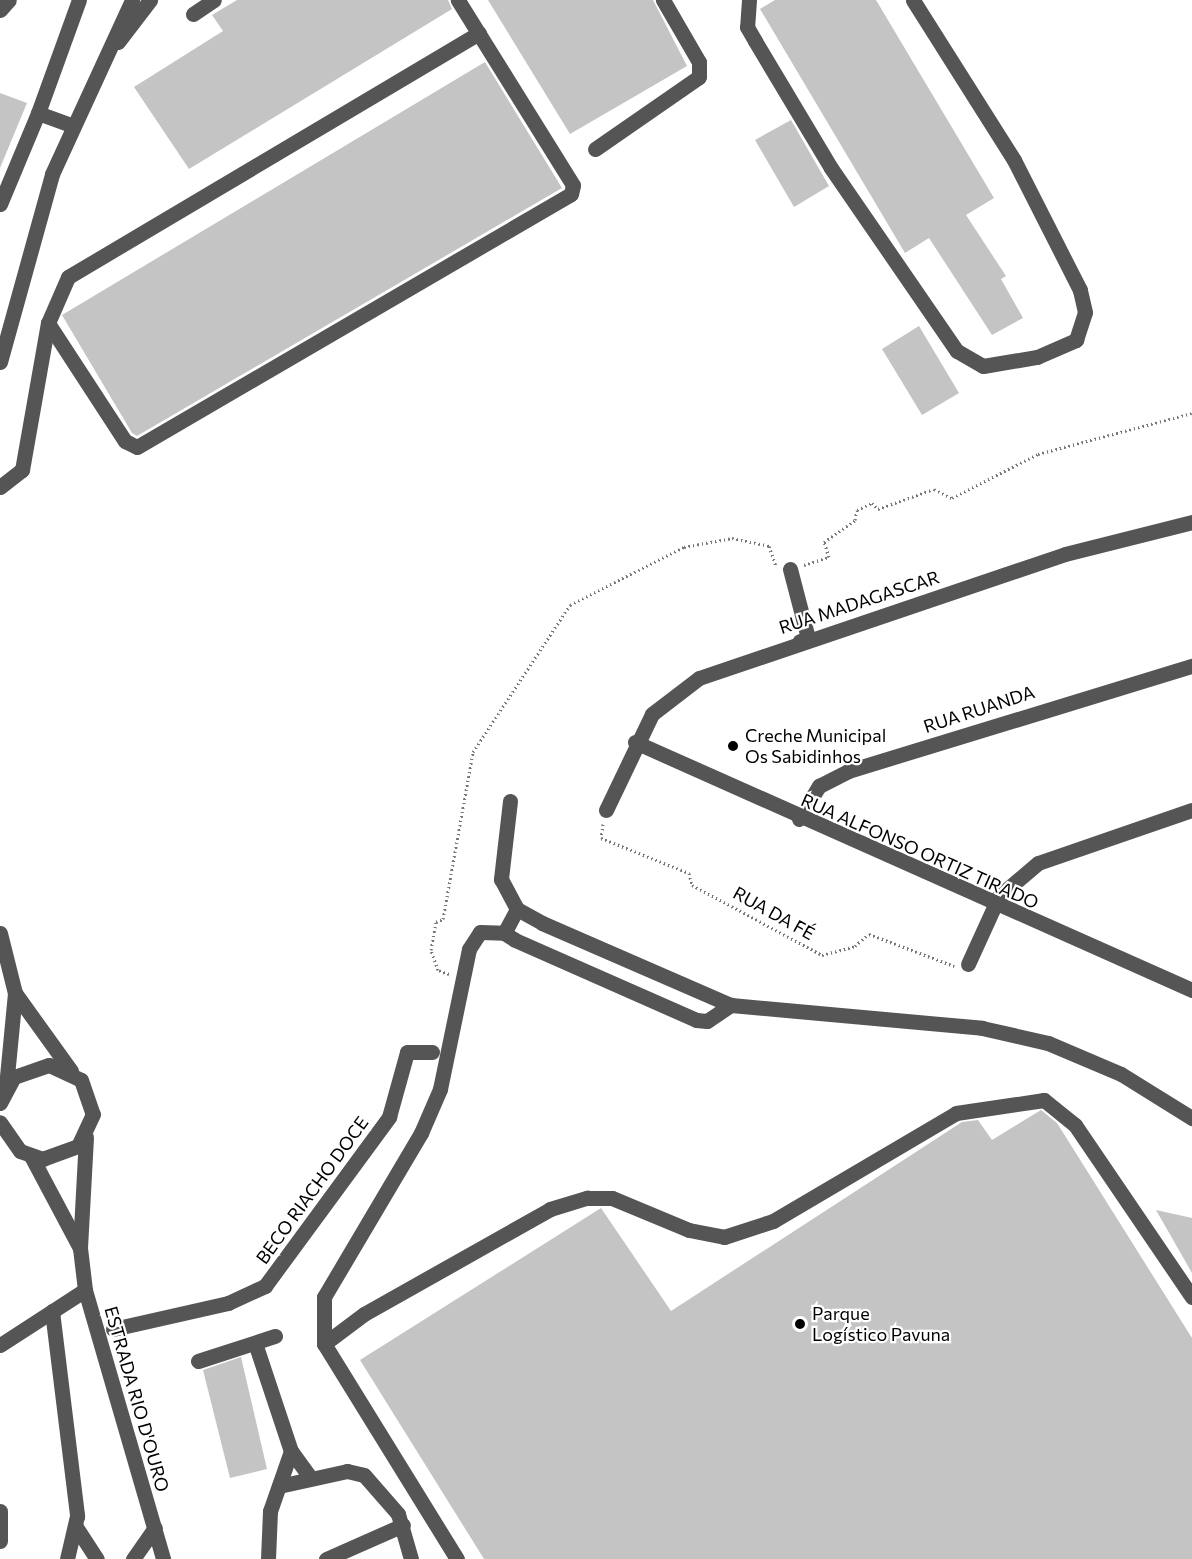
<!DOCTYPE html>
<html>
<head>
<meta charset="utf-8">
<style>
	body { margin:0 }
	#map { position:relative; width:1192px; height:1559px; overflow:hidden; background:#fff; font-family:Commissioner,sans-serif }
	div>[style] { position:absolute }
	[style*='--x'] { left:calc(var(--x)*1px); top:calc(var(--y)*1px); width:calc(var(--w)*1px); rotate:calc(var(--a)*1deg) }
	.building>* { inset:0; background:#c4c4c4 }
	.path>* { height:3px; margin-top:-1.5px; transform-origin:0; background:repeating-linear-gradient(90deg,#777 0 1.5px,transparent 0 4.5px) }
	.minor>* { height:15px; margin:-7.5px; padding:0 7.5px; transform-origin:7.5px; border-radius:7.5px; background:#555 }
	.dots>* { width:16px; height:16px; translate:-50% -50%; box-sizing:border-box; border:3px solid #fff; border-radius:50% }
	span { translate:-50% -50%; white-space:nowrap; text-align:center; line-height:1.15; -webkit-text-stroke:4.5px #fff; paint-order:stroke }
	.street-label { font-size:18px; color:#000 }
	.poi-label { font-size:18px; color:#000 }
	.left { translate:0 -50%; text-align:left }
</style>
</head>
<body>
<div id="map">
	<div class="building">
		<div style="clip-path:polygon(237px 0,448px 0,452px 9px,189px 169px,134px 87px,223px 31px,212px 15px)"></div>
		<div style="clip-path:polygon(488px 0,653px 0,687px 66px,570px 134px)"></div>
		<div style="clip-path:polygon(775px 0,876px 0,994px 198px,966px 215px,1006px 276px,1001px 279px,1023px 318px,992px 335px,929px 238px,905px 253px,760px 9px)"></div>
		<div style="clip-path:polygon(485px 62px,562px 188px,137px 436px,132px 433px,62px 315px)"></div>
		<div style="clip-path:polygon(0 93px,27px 103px,0 168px)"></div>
		<div style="clip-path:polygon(791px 120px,829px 186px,794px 207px,755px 140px)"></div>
		<div style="clip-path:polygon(919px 326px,959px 393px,922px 415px,882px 349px)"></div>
		<div style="clip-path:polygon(1041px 1110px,1057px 1123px,1192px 1338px,1192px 1559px,484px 1559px,360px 1360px,601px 1208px,671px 1311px,962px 1122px,978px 1120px,992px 1140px)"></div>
		<div style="clip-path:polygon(1156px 1210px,1192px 1218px,1192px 1273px)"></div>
		<div style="clip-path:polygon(241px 1357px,267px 1469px,230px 1478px,203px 1370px)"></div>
	</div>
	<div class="path">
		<div style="--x:804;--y:565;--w:26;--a:-18"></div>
		<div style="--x:829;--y:557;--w:16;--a:-108"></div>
		<div style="--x:824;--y:542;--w:38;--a:-35"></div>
		<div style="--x:855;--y:520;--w:10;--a:-79"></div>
		<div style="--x:857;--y:510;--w:17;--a:-25"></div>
		<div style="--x:872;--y:503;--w:8;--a:45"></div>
		<div style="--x:878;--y:509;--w:59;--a:-19.7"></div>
		<div style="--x:934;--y:489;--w:20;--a:27"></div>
		<div style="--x:952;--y:498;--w:97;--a:-27.1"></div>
		<div style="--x:1038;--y:454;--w:159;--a:-14.9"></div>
		<div style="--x:603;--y:824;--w:14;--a:98"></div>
		<div style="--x:601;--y:838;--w:95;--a:21.7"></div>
		<div style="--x:689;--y:873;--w:12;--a:76"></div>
		<div style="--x:692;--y:885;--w:148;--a:28.3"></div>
		<div style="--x:822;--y:955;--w:34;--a:-15"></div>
		<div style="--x:855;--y:946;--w:18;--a:-41"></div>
		<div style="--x:869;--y:934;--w:91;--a:20.6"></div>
		<div style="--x:449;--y:974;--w:12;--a:-160"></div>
		<div style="--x:438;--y:970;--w:21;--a:-109"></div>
		<div style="--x:431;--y:950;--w:28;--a:-80"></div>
		<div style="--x:436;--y:922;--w:8;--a:-23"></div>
		<div style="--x:443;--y:919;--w:170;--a:-79.8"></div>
		<div style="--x:473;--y:752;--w:176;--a:-56.6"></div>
		<div style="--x:570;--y:605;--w:128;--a:-27"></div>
		<div style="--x:684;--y:547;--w:49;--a:-10.6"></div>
		<div style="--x:732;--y:538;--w:38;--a:12"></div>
		<div style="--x:769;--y:546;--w:21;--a:71"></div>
	</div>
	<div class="minor">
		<div style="--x:749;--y:0;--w:27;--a:94"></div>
		<div style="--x:747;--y:27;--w:16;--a:60"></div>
		<div style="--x:755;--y:41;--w:148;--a:59.1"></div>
		<div style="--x:831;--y:168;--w:222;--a:55.5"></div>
		<div style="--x:957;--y:351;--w:30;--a:30"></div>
		<div style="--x:983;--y:366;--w:55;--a:-9.5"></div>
		<div style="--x:1037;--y:357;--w:43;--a:-23.6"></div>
		<div style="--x:1076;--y:340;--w:29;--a:-72"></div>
		<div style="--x:1085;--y:312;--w:23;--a:-103"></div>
		<div style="--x:1080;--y:290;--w:146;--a:-116.9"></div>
		<div style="--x:1014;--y:160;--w:189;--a:-122.3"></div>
		<div style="--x:0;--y:10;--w:13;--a:-48"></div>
		<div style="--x:193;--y:14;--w:25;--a:-34"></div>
		<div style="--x:118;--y:42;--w:53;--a:-52.7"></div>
		<div style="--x:38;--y:113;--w:120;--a:-70.1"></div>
		<div style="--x:595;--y:149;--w:126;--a:-34.7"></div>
		<div style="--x:699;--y:77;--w:15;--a:-90"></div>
		<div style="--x:699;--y:62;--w:72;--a:-120.1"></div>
		<div style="--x:0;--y:204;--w:99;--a:-67.3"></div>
		<div style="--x:38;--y:113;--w:35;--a:20"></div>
		<div style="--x:48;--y:323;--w:141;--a:56.9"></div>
		<div style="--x:125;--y:441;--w:13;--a:27"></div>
		<div style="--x:137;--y:447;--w:502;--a:-30.24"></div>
		<div style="--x:571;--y:194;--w:9;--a:-77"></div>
		<div style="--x:573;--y:185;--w:218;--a:-121.9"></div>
		<div style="--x:0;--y:362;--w:195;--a:-74.5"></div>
		<div style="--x:52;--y:174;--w:192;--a:-65.3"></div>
		<div style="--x:0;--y:487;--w:28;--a:-38"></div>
		<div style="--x:22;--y:470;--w:149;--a:-80"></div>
		<div style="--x:48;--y:323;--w:50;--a:-66.5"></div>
		<div style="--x:68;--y:277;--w:478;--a:-30.7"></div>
		<div style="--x:790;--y:569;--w:71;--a:75.4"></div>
		<div style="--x:808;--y:638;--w:9;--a:159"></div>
		<div style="--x:635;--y:742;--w:610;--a:24"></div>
		<div style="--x:510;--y:801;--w:79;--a:96.6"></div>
		<div style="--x:501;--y:879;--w:34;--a:62"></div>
		<div style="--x:517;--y:909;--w:29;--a:29"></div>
		<div style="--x:542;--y:923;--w:206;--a:23.5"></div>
		<div style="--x:731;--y:1005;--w:252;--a:5.2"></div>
		<div style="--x:982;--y:1028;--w:68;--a:12.8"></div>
		<div style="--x:1048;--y:1043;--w:79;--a:23"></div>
		<div style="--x:1121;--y:1074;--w:84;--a:31.8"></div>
		<div style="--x:606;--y:810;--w:106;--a:-64.4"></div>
		<div style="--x:652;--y:714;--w:59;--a:-37.5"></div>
		<div style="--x:699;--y:678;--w:386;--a:-18.7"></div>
		<div style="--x:1065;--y:554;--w:131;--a:-14.1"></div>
		<div style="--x:799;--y:819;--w:39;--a:-59"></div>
		<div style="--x:819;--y:786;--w:33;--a:-27"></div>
		<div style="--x:848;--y:771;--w:360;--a:-17"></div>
		<div style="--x:517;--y:909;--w:27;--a:118"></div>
		<div style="--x:504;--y:933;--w:13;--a:32"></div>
		<div style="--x:515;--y:940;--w:198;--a:23.8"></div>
		<div style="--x:696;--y:1020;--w:11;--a:5"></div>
		<div style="--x:707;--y:1021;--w:29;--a:-34"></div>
		<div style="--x:0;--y:933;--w:62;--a:76"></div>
		<div style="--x:15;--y:993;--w:93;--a:95.5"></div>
		<div style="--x:968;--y:964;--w:75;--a:-65.5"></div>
		<div style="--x:999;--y:896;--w:51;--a:-40.2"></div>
		<div style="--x:1038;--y:863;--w:163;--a:-19"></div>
		<div style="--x:15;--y:993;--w:96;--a:54.3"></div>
		<div style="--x:0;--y:1103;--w:30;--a:-62"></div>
		<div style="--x:14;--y:1077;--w:37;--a:-19"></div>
		<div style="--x:49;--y:1065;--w:35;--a:25"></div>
		<div style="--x:81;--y:1080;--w:36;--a:71"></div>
		<div style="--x:93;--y:1114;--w:35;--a:115"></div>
		<div style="--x:78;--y:1146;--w:37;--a:160"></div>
		<div style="--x:43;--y:1159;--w:24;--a:-161"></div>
		<div style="--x:20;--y:1151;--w:35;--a:-125"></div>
		<div style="--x:86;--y:1137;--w:111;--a:93.1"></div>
		<div style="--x:80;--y:1248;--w:42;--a:83.2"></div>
		<div style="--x:85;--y:1290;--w:280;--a:73.8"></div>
		<div style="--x:31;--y:1156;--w:104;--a:62"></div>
		<div style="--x:52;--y:1311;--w:207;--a:83"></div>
		<div style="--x:77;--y:1516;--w:44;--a:103.1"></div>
		<div style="--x:113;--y:1329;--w:118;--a:-12.7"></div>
		<div style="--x:228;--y:1303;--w:41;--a:-24.7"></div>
		<div style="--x:265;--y:1286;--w:210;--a:-53.7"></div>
		<div style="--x:389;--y:1117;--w:67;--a:-74.5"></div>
		<div style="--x:407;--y:1052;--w:25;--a:0"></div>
		<div style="--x:324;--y:1344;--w:47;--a:-90"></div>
		<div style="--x:324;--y:1297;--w:191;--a:-59.4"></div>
		<div style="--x:421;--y:1133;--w:48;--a:-66.6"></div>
		<div style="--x:440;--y:1089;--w:143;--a:-78.3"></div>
		<div style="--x:469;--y:949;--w:20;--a:-57"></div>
		<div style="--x:480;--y:932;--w:24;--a:2"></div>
		<div style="--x:0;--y:1345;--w:101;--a:-32.9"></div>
		<div style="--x:256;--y:1346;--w:111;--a:71.6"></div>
		<div style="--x:291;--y:1451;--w:64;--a:109.3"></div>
		<div style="--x:270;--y:1511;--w:48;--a:92.4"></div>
		<div style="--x:198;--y:1361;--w:81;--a:-18"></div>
		<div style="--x:291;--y:1451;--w:34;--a:54"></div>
		<div style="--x:279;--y:1486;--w:70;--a:-12.4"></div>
		<div style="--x:347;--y:1471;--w:17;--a:13"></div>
		<div style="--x:364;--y:1475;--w:52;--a:48.9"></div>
		<div style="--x:398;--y:1514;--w:47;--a:73.9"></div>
		<div style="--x:0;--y:1511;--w:30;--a:90"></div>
		<div style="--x:76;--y:1527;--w:38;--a:57"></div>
		<div style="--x:133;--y:1559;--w:38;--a:-55"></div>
		<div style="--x:326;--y:1559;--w:84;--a:-23.8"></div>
		<div style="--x:457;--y:1559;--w:253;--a:-121.7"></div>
		<div style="--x:324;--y:1344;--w:50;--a:-36.9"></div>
		<div style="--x:364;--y:1314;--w:214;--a:-29.4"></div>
		<div style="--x:550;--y:1209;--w:39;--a:-17"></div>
		<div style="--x:587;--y:1198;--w:25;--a:0"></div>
		<div style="--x:612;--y:1198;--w:83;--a:22.6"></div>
		<div style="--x:689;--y:1230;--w:36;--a:11"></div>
		<div style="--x:724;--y:1237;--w:52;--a:-18.1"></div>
		<div style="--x:773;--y:1221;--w:212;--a:-30.5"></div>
		<div style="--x:956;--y:1113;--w:89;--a:-8.4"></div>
		<div style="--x:1044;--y:1100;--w:40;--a:39"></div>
		<div style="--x:1075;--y:1125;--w:208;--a:55.8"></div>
	</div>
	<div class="dots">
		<div style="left:733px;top:746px;background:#000"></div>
		<div style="left:800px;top:1324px;background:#000"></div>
	</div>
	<div class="street-label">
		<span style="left:859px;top:602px;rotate:-18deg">RUA MADAGASCAR</span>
		<span style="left:979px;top:709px;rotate:-18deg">RUA RUANDA</span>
		<span style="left:920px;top:851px;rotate:24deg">RUA ALFONSO ORTIZ TIRADO</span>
		<span style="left:774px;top:913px;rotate:29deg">RUA DA FÉ</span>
		<span style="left:312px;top:1190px;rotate:-54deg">BECO RIACHO DOCE</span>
		<span style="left:137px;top:1399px;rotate:74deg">ESTRADA RIO D'OURO</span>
	</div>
	<div class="poi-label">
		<span class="left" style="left:745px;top:746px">Creche Municipal<br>Os Sabidinhos</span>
		<span class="left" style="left:812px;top:1324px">Parque<br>Logístico Pavuna</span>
	</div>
</div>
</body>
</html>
